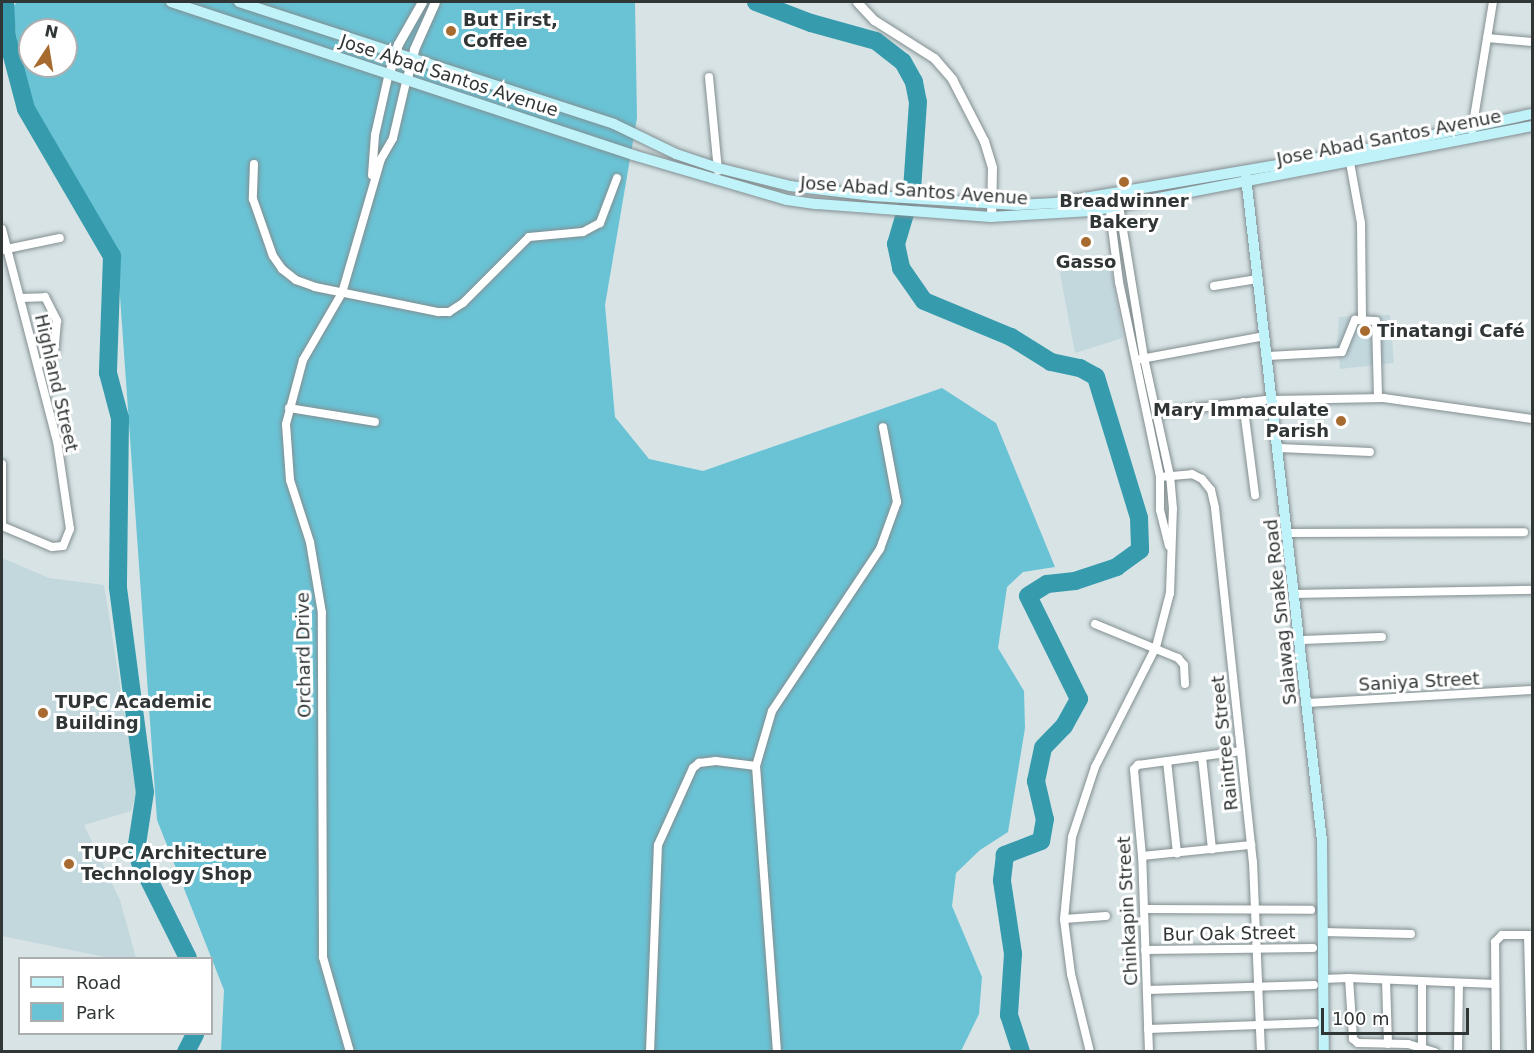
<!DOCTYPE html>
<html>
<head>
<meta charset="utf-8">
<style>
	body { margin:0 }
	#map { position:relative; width:1534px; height:1053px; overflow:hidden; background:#d7e3e5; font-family:"DejaVu Sans",sans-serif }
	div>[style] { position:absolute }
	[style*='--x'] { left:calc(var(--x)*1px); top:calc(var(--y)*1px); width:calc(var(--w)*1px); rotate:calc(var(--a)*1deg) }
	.built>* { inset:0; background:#c3d8dd }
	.green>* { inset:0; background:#69c3d5 }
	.river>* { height:18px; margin:-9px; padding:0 9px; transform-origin:9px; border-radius:9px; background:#359bad }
	.roads { filter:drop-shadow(0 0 2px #838e91) drop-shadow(0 0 2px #838e91) }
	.minor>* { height:8px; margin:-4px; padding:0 4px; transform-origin:4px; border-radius:4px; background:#fff }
	.tertiary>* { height:9px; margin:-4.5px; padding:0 4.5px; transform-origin:4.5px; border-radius:4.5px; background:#fff }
	.secondary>* { height:10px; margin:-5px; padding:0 5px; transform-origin:5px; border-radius:5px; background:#c0f2fa }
	.dots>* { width:16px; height:16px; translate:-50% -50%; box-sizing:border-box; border:3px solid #fff; border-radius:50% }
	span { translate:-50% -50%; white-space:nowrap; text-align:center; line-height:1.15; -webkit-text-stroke:6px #fff; paint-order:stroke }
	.poi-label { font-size:18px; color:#303536; font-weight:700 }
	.left { translate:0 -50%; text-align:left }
	.right { translate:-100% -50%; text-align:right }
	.street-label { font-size:18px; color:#303536 }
	.frame { position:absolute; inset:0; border:3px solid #303536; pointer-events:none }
	.legend { position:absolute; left:18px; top:957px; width:195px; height:78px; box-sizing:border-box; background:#fff; border:2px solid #acaeaf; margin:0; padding:8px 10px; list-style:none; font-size:18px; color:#303536 }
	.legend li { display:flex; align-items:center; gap:12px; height:30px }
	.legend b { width:30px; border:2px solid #acaeaf }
	.north { position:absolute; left:18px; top:18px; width:60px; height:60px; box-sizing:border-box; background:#fff; border:2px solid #acaeaf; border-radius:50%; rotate:12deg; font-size:16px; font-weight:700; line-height:24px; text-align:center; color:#303536 }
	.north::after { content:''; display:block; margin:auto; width:21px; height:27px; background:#a86b2f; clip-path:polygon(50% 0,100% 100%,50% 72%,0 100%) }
	.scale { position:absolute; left:1321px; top:1008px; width:148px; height:27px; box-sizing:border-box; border:3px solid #303536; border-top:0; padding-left:8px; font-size:18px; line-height:21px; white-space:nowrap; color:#303536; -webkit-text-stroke:4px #fff; paint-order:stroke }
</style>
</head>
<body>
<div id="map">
	<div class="built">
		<div style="clip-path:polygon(1109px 258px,1123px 338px,1075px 353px,1059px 268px)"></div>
		<div style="clip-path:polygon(1390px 315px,1394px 363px,1340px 369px,1339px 357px,1285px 359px,1283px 353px,1337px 345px,1339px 317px)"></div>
		<div style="clip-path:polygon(2px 558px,49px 578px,104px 585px,137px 791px,131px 811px,84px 825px,120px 900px,136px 958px,110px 958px,2px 936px)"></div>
	</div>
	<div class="green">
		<div style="clip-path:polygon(evenodd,17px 2px,635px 2px,637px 118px,605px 305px,615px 417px,649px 459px,703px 471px,942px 388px,996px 423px,1055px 567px,1023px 572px,1007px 587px,998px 648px,1024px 691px,1025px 728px,1008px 832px,980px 850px,956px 873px,952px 906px,982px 977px,979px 1014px,961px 1051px,221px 1051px,224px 990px,157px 820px,117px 254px,32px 103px,18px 53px,13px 7px,17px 2px,30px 30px,66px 30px,66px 66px,30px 66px,30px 30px)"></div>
	</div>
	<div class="river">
		<div style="--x:5;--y:2;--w:35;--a:87"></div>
		<div style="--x:7;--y:37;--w:74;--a:75.2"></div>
		<div style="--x:26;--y:109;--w:170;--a:59.7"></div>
		<div style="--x:112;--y:256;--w:117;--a:92"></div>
		<div style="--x:108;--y:373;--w:47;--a:75.1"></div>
		<div style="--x:120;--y:418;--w:170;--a:90.7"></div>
		<div style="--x:118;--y:588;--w:206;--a:82.5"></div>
		<div style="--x:145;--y:792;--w:53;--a:98.7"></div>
		<div style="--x:137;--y:844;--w:18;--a:81"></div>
		<div style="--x:140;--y:862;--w:107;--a:63.4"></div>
		<div style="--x:756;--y:2;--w:59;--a:20.9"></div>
		<div style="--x:811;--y:23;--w:67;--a:15.5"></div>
		<div style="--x:876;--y:41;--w:34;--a:38"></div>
		<div style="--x:903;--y:62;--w:23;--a:61"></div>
		<div style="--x:914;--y:82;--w:20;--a:79"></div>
		<div style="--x:918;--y:102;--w:88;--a:93.9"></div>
		<div style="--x:912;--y:190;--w:56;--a:106.5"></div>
		<div style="--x:896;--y:244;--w:25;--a:78"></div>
		<div style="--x:901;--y:268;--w:40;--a:55.1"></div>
		<div style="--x:924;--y:301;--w:94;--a:22.5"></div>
		<div style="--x:1011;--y:337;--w:47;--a:32"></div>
		<div style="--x:1051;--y:362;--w:30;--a:12"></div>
		<div style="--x:1080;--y:368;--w:18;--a:29"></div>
		<div style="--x:1096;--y:377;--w:147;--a:73"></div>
		<div style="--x:1139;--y:518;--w:32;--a:88"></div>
		<div style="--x:1140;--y:550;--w:29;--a:144"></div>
		<div style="--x:1117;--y:567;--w:44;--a:161.6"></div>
		<div style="--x:1075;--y:581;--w:28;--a:174"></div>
		<div style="--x:1047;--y:584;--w:22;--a:148"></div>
		<div style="--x:1028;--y:596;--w:115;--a:63.7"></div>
		<div style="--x:1079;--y:699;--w:31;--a:119"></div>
		<div style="--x:1064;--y:726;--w:30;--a:134"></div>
		<div style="--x:1043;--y:748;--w:34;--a:102"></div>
		<div style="--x:1036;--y:781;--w:39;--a:77"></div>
		<div style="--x:1045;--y:819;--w:22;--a:100"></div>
		<div style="--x:1041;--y:841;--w:39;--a:159"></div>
		<div style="--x:1005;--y:855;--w:26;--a:97"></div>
		<div style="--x:1002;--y:881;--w:74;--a:81.4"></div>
		<div style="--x:1013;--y:954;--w:61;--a:93.8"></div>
		<div style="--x:1009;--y:1015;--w:39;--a:72"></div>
		<div style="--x:186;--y:1052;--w:20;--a:-63"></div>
	</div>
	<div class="roads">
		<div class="minor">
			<div style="--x:1487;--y:38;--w:45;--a:5.1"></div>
			<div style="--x:709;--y:77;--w:94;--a:84.5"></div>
			<div style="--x:1472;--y:130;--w:130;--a:-80.7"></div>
			<div style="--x:1349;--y:157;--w:67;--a:79.7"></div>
			<div style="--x:1361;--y:223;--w:96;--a:89.4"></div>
			<div style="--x:254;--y:164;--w:35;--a:92"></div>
			<div style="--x:253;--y:199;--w:60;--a:70.7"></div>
			<div style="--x:273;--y:256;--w:16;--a:55"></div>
			<div style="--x:282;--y:269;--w:18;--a:38"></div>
			<div style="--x:296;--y:280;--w:20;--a:20"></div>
			<div style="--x:315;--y:287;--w:126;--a:11.5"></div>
			<div style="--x:438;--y:312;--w:11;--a:0"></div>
			<div style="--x:449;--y:312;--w:17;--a:-33"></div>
			<div style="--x:463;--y:303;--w:93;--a:-45"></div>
			<div style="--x:529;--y:237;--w:54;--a:-5.3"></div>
			<div style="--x:583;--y:232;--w:19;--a:-28"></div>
			<div style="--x:600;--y:223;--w:48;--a:-69.3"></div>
			<div style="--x:372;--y:175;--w:40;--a:-85.7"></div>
			<div style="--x:375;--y:135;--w:64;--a:-77.3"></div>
			<div style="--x:1109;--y:204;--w:79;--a:82.7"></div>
			<div style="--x:1119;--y:282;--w:199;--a:78.1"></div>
			<div style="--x:1160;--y:477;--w:33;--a:90"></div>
			<div style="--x:1160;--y:510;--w:37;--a:76"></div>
			<div style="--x:2;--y:229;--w:219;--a:75.5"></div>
			<div style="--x:57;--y:441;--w:89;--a:81.6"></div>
			<div style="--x:70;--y:529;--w:18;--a:112"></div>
			<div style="--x:63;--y:546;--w:11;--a:175"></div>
			<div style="--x:52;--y:547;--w:54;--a:-157.2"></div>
			<div style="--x:2;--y:250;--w:59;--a:-11.7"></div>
			<div style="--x:1214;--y:286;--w:44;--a:-9.2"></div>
			<div style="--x:20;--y:298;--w:25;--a:-2"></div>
			<div style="--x:45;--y:297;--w:27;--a:63"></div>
			<div style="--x:57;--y:321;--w:33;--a:95"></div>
			<div style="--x:54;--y:354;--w:19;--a:145"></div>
			<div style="--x:1268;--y:356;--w:74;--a:-3.1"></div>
			<div style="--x:1342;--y:352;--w:35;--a:-68"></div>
			<div style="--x:1355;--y:320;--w:21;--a:3"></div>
			<div style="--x:1376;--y:321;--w:77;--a:88.5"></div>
			<div style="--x:1141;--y:359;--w:126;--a:-10.5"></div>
			<div style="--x:1273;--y:400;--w:111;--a:-1"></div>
			<div style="--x:1384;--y:398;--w:149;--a:8.1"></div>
			<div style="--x:1243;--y:402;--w:94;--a:82.6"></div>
			<div style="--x:289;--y:408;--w:87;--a:9.2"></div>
			<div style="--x:1156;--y:413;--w:110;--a:-6.8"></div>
			<div style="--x:1279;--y:448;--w:91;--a:2.5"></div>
			<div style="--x:2;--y:464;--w:62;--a:90"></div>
			<div style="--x:1160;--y:477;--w:32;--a:-5"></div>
			<div style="--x:1192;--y:474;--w:11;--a:27"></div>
			<div style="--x:1202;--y:479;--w:14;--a:51"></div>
			<div style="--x:1211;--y:490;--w:18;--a:77"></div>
			<div style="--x:1215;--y:508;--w:356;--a:83.9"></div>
			<div style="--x:1253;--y:862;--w:190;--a:87.6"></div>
			<div style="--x:1289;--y:533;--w:235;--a:-0.2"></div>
			<div style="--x:1296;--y:594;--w:236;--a:-1"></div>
			<div style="--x:1095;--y:624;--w:90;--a:22.3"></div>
			<div style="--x:1178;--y:658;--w:9;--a:49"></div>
			<div style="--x:1184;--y:665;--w:19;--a:87"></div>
			<div style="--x:1300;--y:640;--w:82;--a:-2.1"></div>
			<div style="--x:1307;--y:703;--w:225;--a:-3.3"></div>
			<div style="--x:1202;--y:757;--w:93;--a:83.8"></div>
			<div style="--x:1167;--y:761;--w:93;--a:83.8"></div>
			<div style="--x:1142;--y:856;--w:110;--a:-5.8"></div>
			<div style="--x:1144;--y:909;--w:167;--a:0.3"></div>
			<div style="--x:1064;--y:919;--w:42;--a:-4.1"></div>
			<div style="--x:1322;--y:932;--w:89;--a:1.3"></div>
			<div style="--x:1528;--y:935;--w:117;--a:88.5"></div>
			<div style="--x:1145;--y:950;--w:168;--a:-0.7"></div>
			<div style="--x:1349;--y:978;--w:146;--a:2.4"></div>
			<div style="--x:1323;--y:979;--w:26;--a:-2"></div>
			<div style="--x:1349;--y:978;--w:61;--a:86.2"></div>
			<div style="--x:1353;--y:1039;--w:6;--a:39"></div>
			<div style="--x:1358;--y:1043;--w:50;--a:1.1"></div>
			<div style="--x:1408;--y:1044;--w:28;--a:17"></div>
			<div style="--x:1386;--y:980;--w:64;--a:88.2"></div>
			<div style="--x:1422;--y:981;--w:66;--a:90"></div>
			<div style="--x:1147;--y:990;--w:167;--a:-1.7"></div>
			<div style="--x:1148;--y:1029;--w:167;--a:-2.1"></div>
			<div style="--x:350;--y:1052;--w:99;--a:-105.9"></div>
			<div style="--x:323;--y:957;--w:344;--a:-90.2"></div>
			<div style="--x:322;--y:613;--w:72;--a:-99.6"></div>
			<div style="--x:310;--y:542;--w:65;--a:-107.9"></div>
			<div style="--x:290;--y:480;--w:56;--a:-94.1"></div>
			<div style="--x:286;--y:424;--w:66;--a:-75.1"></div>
			<div style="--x:303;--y:360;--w:78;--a:-59.8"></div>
			<div style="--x:342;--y:293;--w:140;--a:-73.8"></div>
			<div style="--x:381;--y:159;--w:24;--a:-60"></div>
			<div style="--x:393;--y:138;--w:62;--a:-76.9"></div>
			<div style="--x:650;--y:1052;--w:207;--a:-87.8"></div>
			<div style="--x:658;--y:845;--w:85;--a:-65.6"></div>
			<div style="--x:693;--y:768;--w:8;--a:-40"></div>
			<div style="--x:699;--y:763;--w:17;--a:-7"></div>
			<div style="--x:716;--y:761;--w:40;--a:7.1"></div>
			<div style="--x:777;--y:1052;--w:287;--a:-94.2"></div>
			<div style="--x:756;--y:766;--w:57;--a:-73.8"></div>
			<div style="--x:772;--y:711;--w:195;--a:-56.3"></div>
			<div style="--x:880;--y:549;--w:50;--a:-70.1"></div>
			<div style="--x:897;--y:502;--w:76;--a:-100.6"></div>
			<div style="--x:1090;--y:1052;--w:80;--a:-103.7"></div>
			<div style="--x:1071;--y:974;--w:55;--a:-97.3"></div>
			<div style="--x:1064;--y:919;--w:82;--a:-84.4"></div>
			<div style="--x:1072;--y:837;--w:74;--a:-71.8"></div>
			<div style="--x:1095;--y:767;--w:135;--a:-63.1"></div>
			<div style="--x:1156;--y:647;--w:56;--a:-75.5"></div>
			<div style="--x:1170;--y:593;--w:84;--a:-88"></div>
			<div style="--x:1173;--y:509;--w:33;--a:-95"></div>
			<div style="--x:1170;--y:476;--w:121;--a:-102.4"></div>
			<div style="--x:1144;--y:358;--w:154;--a:-99.3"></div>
			<div style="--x:1119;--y:206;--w:14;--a:-120"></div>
			<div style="--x:1149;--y:1052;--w:196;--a:-92"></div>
			<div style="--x:1142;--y:856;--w:87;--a:-95.3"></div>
			<div style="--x:1134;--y:769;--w:6;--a:-45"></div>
			<div style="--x:1138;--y:765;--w:104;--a:-7.7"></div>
			<div style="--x:1458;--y:1052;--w:69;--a:-89.2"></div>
			<div style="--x:1496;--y:1052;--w:110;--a:-90.5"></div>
			<div style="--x:1495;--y:942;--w:10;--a:-45"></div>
			<div style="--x:1502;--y:935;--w:30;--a:0"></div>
		</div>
		<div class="tertiary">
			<div style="--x:857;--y:2;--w:25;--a:47"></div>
			<div style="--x:874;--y:20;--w:71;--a:32.3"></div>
			<div style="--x:934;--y:58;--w:28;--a:49"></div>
			<div style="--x:952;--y:79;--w:70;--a:62.7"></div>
			<div style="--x:984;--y:141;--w:27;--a:73"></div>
			<div style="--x:992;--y:167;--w:50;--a:91.1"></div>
			<div style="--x:389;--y:73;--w:30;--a:-73"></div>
			<div style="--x:398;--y:44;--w:48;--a:-60.3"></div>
			<div style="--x:407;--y:78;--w:30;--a:-76"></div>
			<div style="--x:414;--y:49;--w:51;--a:-65.9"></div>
		</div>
		<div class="secondary">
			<div style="--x:171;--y:2;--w:487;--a:18.3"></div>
			<div style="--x:633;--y:155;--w:160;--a:16.3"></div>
			<div style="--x:787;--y:200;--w:30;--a:8"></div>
			<div style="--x:817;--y:204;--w:174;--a:4.3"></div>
			<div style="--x:991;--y:217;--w:100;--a:-3.4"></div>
			<div style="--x:1091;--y:211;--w:449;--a:-10.9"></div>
			<div style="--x:239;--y:2;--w:394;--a:18"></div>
			<div style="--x:614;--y:124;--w:69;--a:25.8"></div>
			<div style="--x:676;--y:154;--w:44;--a:18.4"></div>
			<div style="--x:718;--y:168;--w:74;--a:14"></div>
			<div style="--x:790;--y:186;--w:84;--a:6.9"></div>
			<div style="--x:873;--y:196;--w:144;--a:3.6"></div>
			<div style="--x:1017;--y:205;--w:38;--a:-3"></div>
			<div style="--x:1055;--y:203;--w:297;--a:-9.7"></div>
			<div style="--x:1348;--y:153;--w:188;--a:-12"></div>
			<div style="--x:1246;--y:177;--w:668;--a:83.47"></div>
			<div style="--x:1322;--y:841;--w:211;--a:89.5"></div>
		</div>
	</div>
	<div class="dots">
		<div style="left:451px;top:31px;background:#a86b2f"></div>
		<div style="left:1124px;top:182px;background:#a86b2f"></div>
		<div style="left:1086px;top:242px;background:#a86b2f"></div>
		<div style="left:1365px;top:331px;background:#a86b2f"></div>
		<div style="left:1341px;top:421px;background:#a86b2f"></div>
		<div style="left:43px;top:713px;background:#a86b2f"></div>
		<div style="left:69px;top:864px;background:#a86b2f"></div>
	</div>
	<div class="poi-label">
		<span class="left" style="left:463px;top:31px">But First,<br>Coffee</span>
		<span style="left:1124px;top:212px">Breadwinner<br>Bakery</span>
		<span style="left:1086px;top:262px">Gasso</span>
		<span class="left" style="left:1377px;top:331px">Tinatangi Café</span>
		<span class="right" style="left:1329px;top:421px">Mary Immaculate<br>Parish</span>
		<span class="left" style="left:55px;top:713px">TUPC Academic<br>Building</span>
		<span class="left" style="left:81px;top:864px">TUPC Architecture<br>Technology Shop</span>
	</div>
	<div class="street-label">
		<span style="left:449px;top:76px;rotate:18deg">Jose Abad Santos Avenue</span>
		<span style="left:1389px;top:138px;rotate:-11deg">Jose Abad Santos Avenue</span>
		<span style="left:914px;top:191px;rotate:4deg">Jose Abad Santos Avenue</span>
		<span style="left:56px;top:383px;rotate:77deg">Highland Street</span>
		<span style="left:1281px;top:612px;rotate:-96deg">Salawag Snake Road</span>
		<span style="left:304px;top:655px;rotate:-91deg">Orchard Drive</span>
		<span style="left:1419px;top:682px;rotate:-3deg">Saniya Street</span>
		<span style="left:1225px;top:743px;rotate:-96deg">Raintree Street</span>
		<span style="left:1128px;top:911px;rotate:-93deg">Chinkapin Street</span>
		<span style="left:1229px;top:934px;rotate:-1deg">Bur Oak Street</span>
	</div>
	<div class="frame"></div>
	<ul class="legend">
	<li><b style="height:8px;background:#c0f2fa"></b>Road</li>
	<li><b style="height:16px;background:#69c3d5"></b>Park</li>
	</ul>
	<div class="north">N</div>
	<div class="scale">100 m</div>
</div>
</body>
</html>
